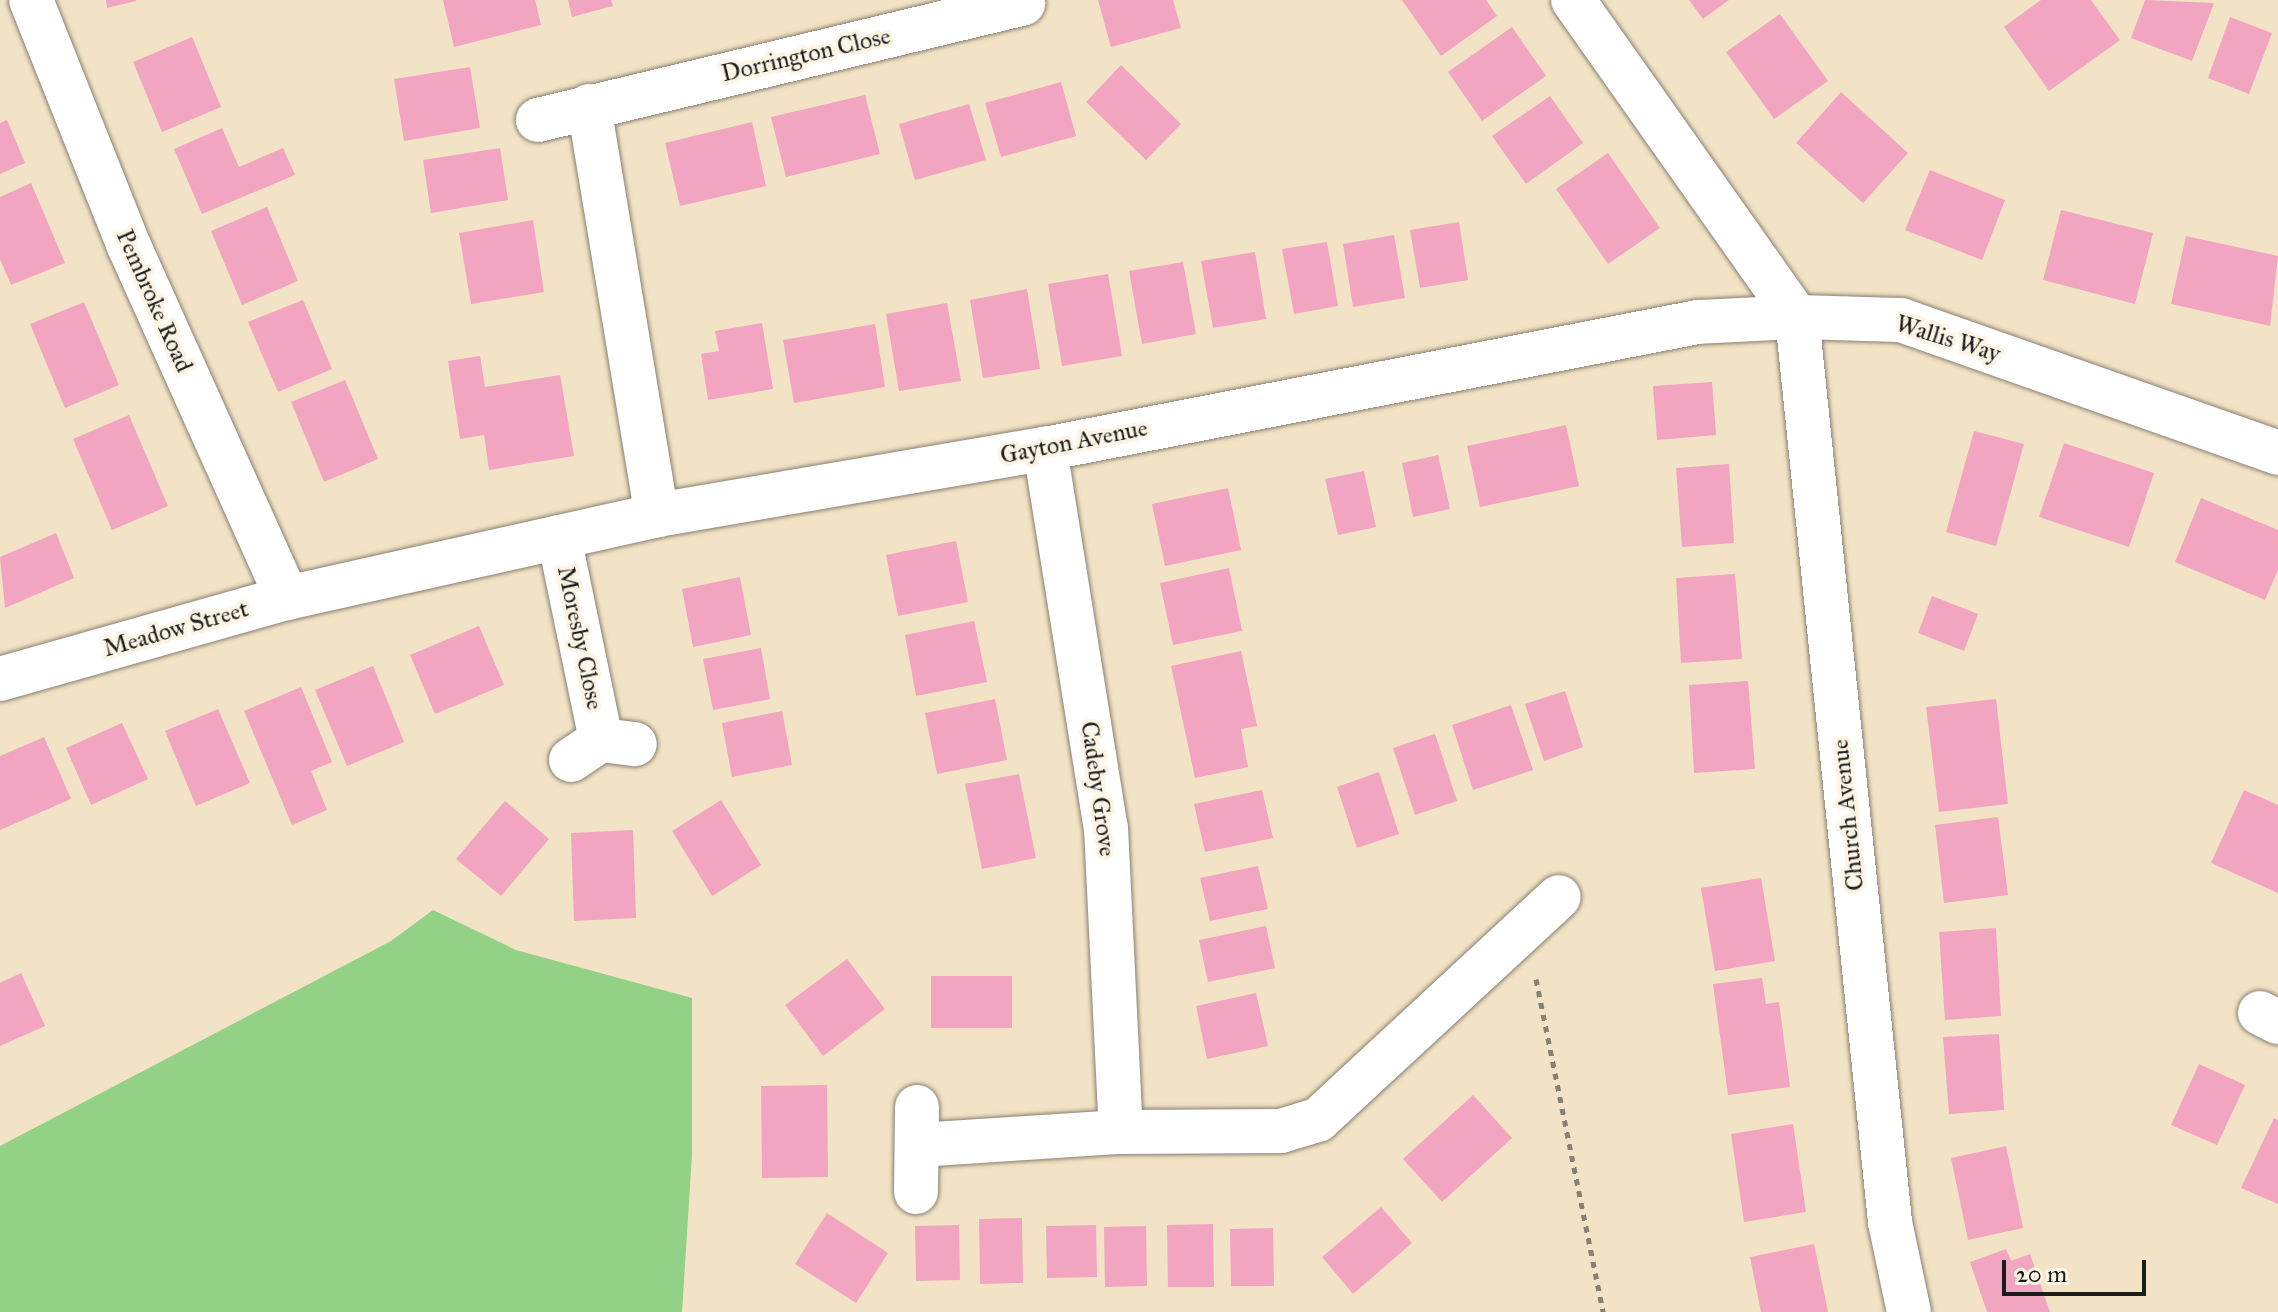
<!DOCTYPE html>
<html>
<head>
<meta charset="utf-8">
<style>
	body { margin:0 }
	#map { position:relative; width:2278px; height:1312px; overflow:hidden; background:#f3e3c6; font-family:"IM FELL Great Primer",serif }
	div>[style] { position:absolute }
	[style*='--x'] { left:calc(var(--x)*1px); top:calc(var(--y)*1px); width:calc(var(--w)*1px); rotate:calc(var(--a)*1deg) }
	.green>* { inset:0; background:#93d186 }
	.building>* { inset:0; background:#f1a5c0 }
	.path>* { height:5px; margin-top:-2.5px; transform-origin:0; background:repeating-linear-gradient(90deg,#888071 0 6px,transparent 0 12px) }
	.roads { filter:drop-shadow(0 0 2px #888071) drop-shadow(0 0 2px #888071) }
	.minor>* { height:44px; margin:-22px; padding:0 22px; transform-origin:22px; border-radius:22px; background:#fff }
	span { translate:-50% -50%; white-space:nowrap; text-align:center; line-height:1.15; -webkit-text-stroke:8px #fcf5e5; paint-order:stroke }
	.street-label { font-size:24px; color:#1c1c1c }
	.scale { position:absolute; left:2002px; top:1260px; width:144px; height:36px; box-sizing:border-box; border:4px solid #1c1c1c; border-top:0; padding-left:10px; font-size:24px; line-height:28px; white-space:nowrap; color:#1c1c1c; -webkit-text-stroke:6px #fcf5e5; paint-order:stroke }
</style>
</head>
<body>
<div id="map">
	<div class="green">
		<div style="clip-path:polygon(433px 910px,516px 950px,692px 998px,692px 1155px,682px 1312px,0 1312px,0 1146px,391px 941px)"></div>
	</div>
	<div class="building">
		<div style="clip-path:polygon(106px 0,136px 0,136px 1px,107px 8px)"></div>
		<div style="clip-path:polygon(443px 0,535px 0,541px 25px,454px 47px)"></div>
		<div style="clip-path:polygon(568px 0,611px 0,613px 6px,572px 17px)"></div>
		<div style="clip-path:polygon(1098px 0,1173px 0,1181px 28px,1111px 47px)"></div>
		<div style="clip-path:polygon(1402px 0,1486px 0,1497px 16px,1441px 56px)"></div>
		<div style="clip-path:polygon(1689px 0,1729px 0,1703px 19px)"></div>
		<div style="clip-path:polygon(2041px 0,2091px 0,2120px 40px,2049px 91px,2004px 27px)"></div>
		<div style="clip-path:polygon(2145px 0,2214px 3px,2192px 61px,2131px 38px)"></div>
		<div style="clip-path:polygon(1780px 14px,1828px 81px,1774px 119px,1726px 52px)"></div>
		<div style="clip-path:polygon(2230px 17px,2272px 33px,2249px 94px,2208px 78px)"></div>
		<div style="clip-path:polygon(1512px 27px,1546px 76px,1482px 121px,1448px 72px)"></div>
		<div style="clip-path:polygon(192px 37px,221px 107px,162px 132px,133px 62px)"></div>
		<div style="clip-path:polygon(1121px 65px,1181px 124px,1146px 160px,1086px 102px)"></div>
		<div style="clip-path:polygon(470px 67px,480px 128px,404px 141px,394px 79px)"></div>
		<div style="clip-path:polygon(1061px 82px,1076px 136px,1001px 157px,985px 103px)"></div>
		<div style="clip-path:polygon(1841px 92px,1908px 153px,1863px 203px,1796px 143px)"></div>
		<div style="clip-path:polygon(865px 95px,880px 154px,786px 177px,771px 117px)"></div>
		<div style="clip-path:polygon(1550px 96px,1583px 143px,1526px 184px,1492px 136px)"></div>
		<div style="clip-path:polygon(969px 104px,986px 160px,915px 180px,899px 124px)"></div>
		<div style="clip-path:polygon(7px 120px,25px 163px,0 174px,0 123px)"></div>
		<div style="clip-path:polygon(752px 122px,766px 186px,680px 206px,665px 143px)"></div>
		<div style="clip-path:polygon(222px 128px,239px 167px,283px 148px,295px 175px,202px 214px,174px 149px)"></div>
		<div style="clip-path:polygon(500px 148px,508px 200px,431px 213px,423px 160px)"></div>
		<div style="clip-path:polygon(1608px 153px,1660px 228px,1608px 264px,1556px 189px)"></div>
		<div style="clip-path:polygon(1930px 170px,2005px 200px,1982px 260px,1905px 230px)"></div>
		<div style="clip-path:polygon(31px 183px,65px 263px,11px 285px,0 259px,0 197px)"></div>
		<div style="clip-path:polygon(267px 207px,298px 281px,242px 305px,211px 231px)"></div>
		<div style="clip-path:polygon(2061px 210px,2153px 233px,2135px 304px,2043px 280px)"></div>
		<div style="clip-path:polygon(533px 220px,544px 292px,471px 304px,459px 233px)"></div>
		<div style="clip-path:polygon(1459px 222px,1468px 280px,1420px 288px,1410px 230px)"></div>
		<div style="clip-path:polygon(1394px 235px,1405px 298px,1353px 307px,1343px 244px)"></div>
		<div style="clip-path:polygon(2186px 236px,2278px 256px,2270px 326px,2171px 304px)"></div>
		<div style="clip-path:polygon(1327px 242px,1338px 306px,1294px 314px,1282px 249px)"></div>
		<div style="clip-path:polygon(1255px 252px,1266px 319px,1213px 328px,1201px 261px)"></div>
		<div style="clip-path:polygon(1183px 262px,1196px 334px,1142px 344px,1129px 271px)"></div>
		<div style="clip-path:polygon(1108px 274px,1122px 356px,1062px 366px,1048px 284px)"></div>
		<div style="clip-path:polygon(1027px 289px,1040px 369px,983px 378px,970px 300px)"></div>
		<div style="clip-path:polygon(303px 300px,332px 369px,278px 392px,248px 322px)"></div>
		<div style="clip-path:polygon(84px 302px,119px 385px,65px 408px,30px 324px)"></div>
		<div style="clip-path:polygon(947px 303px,961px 381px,899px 391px,886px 314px)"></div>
		<div style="clip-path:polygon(762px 323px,773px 389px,708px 400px,701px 354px,719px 351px,715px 331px)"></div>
		<div style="clip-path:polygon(875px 324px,885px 387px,794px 403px,783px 340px)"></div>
		<div style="clip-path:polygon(480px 356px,485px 387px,560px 375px,574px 456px,489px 470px,484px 435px,460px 439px,448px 361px)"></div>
		<div style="clip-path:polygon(345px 380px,378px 459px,324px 482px,291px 402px)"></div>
		<div style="clip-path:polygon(1712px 382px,1716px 435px,1657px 440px,1653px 386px)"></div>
		<div style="clip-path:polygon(129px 415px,168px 506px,112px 530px,73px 439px)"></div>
		<div style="clip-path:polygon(1566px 425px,1579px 486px,1480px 507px,1467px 446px)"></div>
		<div style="clip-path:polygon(1974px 431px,2024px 444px,1996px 546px,1946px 532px)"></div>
		<div style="clip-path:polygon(2064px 443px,2154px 473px,2129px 547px,2039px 517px)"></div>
		<div style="clip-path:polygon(1438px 455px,1450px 509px,1413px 517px,1402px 463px)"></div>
		<div style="clip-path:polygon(1729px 464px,1734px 543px,1682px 547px,1676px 468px)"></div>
		<div style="clip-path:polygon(1364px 471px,1376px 527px,1338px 535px,1325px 479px)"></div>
		<div style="clip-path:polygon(1228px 488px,1241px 550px,1165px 566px,1152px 504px)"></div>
		<div style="clip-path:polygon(2201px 498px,2278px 530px,2278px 570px,2265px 600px,2175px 562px)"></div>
		<div style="clip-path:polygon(56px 533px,74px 578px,5px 608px,0 557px)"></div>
		<div style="clip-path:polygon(956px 541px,968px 602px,898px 616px,886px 555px)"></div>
		<div style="clip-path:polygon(1229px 568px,1242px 631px,1173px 645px,1160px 583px)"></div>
		<div style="clip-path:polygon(1735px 574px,1742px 659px,1681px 663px,1676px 578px)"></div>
		<div style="clip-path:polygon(740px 577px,751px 635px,693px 647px,682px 589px)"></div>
		<div style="clip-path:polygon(1932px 596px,1978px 614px,1964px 651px,1918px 633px)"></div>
		<div style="clip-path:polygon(974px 621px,987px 682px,916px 696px,905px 635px)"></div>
		<div style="clip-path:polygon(479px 626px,504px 685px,435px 714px,410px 655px)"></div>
		<div style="clip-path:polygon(761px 648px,770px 699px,713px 710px,703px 659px)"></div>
		<div style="clip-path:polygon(1241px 651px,1257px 726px,1241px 729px,1248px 767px,1195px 778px,1171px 666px)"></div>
		<div style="clip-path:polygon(373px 666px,404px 742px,347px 766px,315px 690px)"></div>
		<div style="clip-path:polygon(1748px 681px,1755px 769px,1694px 773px,1689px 685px)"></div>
		<div style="clip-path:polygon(301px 687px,332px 762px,311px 771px,327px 810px,292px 825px,244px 711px)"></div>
		<div style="clip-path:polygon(1565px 691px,1583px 747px,1544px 761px,1525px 704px)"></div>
		<div style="clip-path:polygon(995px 699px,1007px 760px,937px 774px,925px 713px)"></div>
		<div style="clip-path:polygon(1996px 699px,2008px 804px,1939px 812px,1926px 707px)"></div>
		<div style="clip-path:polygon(1511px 705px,1533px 770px,1473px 790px,1452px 725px)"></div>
		<div style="clip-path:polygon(218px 709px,250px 783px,196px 806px,165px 731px)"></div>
		<div style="clip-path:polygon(782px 711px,792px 765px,732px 777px,722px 723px)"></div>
		<div style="clip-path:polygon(122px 723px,148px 779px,91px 805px,66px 748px)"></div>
		<div style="clip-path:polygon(1435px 734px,1457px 801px,1415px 815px,1393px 748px)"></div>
		<div style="clip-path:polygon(44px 737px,71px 799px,0 830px,0 756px)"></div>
		<div style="clip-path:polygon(1379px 772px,1399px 834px,1357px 848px,1337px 787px)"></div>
		<div style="clip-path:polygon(1019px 774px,1036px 858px,982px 869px,965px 784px)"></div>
		<div style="clip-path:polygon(1262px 790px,1273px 838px,1205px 852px,1194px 804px)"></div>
		<div style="clip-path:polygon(2244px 790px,2278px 805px,2278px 893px,2211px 863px)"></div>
		<div style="clip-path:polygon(721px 800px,761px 865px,712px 896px,672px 831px)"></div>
		<div style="clip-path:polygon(505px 801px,549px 839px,501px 896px,456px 859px)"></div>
		<div style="clip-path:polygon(1998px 817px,2008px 895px,1944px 903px,1935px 825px)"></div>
		<div style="clip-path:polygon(633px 830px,636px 918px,574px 921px,571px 833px)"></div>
		<div style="clip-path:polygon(1258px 866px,1268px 909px,1210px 921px,1200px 878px)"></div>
		<div style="clip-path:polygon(1761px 878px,1775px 961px,1715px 971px,1701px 888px)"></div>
		<div style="clip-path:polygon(1266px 926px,1275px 968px,1208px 982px,1199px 940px)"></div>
		<div style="clip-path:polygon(1996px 928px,2001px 1016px,1945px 1020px,1939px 932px)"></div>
		<div style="clip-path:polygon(847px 959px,885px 1009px,823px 1056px,785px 1005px)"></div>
		<div style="clip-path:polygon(21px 973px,45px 1026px,0 1046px,0 983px)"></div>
		<div style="clip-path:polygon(931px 976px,1012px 976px,1012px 1028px,931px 1028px)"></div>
		<div style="clip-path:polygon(1762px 978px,1766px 1004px,1779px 1002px,1790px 1087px,1728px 1095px,1713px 984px)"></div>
		<div style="clip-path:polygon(1256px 993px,1268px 1046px,1207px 1059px,1196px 1006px)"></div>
		<div style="clip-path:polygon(1999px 1034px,2004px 1110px,1949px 1114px,1943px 1037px)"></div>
		<div style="clip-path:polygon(2199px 1064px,2245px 1085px,2217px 1145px,2171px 1125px)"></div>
		<div style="clip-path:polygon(827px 1085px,828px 1177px,762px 1178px,761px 1086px)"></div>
		<div style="clip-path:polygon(1473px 1095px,1512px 1138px,1442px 1202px,1403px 1159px)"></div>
		<div style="clip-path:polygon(2274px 1118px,2278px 1120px,2278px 1204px,2241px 1188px)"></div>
		<div style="clip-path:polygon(1793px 1124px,1806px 1212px,1744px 1222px,1731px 1134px)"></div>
		<div style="clip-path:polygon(2006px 1146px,2023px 1228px,1968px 1240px,1951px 1158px)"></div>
		<div style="clip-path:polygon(1381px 1207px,1412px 1243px,1353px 1294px,1322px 1257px)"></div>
		<div style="clip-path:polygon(827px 1213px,888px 1253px,856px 1303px,795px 1264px)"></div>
		<div style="clip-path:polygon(1022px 1218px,1023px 1283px,980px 1284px,979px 1219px)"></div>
		<div style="clip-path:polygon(1213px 1224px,1214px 1287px,1168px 1287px,1167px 1225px)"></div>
		<div style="clip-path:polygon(959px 1225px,960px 1280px,916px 1281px,915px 1226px)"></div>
		<div style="clip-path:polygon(1096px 1225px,1097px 1277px,1047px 1278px,1046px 1226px)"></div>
		<div style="clip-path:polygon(1146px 1226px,1147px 1286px,1105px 1287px,1104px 1227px)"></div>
		<div style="clip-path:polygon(1273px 1228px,1274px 1286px,1231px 1286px,1230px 1229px)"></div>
		<div style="clip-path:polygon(1814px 1244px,1828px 1312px,1761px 1312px,1750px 1257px)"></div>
		<div style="clip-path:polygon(2006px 1249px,2011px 1261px,2030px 1254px,2050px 1312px,1987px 1312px,1970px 1262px)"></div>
	</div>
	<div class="path">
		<div style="--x:1536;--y:979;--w:340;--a:78.6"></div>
	</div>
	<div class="roads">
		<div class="minor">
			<div style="--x:31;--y:0;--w:265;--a:68.3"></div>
			<div style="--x:129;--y:246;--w:386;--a:65.8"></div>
			<div style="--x:1573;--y:0;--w:388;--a:54.8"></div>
			<div style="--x:1797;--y:317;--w:104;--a:1.7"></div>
			<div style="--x:1901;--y:320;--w:400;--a:19.4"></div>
			<div style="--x:589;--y:106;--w:415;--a:80.6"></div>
			<div style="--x:538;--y:120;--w:499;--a:-13.5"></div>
			<div style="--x:1045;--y:449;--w:384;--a:80.9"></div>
			<div style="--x:1106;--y:828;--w:304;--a:87.2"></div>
			<div style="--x:559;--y:537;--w:207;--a:78.3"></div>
			<div style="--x:0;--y:679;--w:298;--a:-15.8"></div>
			<div style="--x:287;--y:598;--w:379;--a:-12.6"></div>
			<div style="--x:657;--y:515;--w:394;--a:-9.7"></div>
			<div style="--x:1045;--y:449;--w:665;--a:-11.01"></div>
			<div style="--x:1698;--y:322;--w:99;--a:-2.9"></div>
			<div style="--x:1797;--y:317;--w:910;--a:84.13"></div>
			<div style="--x:1890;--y:1222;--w:92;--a:78.1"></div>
			<div style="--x:571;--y:760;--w:36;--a:-34"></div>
			<div style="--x:601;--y:740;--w:34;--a:7"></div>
			<div style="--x:2260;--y:1013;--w:20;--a:27"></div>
			<div style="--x:918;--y:1145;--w:203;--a:-3.7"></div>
			<div style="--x:1121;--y:1132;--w:160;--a:-0.4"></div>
			<div style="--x:1281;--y:1131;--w:39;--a:-17"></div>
			<div style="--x:1318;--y:1120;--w:328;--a:-42.8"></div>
			<div style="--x:916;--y:1192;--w:85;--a:-89.3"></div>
		</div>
	</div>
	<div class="street-label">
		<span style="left:806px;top:55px;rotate:-13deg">Dorrington Close</span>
		<span style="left:154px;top:301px;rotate:66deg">Pembroke Road</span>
		<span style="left:1948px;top:339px;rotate:17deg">Wallis Way</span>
		<span style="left:1074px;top:442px;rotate:-11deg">Gayton Avenue</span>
		<span style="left:176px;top:629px;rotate:-16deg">Meadow Street</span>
		<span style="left:580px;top:638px;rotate:78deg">Moresby Close</span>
		<span style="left:1098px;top:789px;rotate:82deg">Cadeby Grove</span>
		<span style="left:1848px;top:815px;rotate:-96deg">Church Avenue</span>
	</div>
	<div class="scale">20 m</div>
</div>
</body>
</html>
